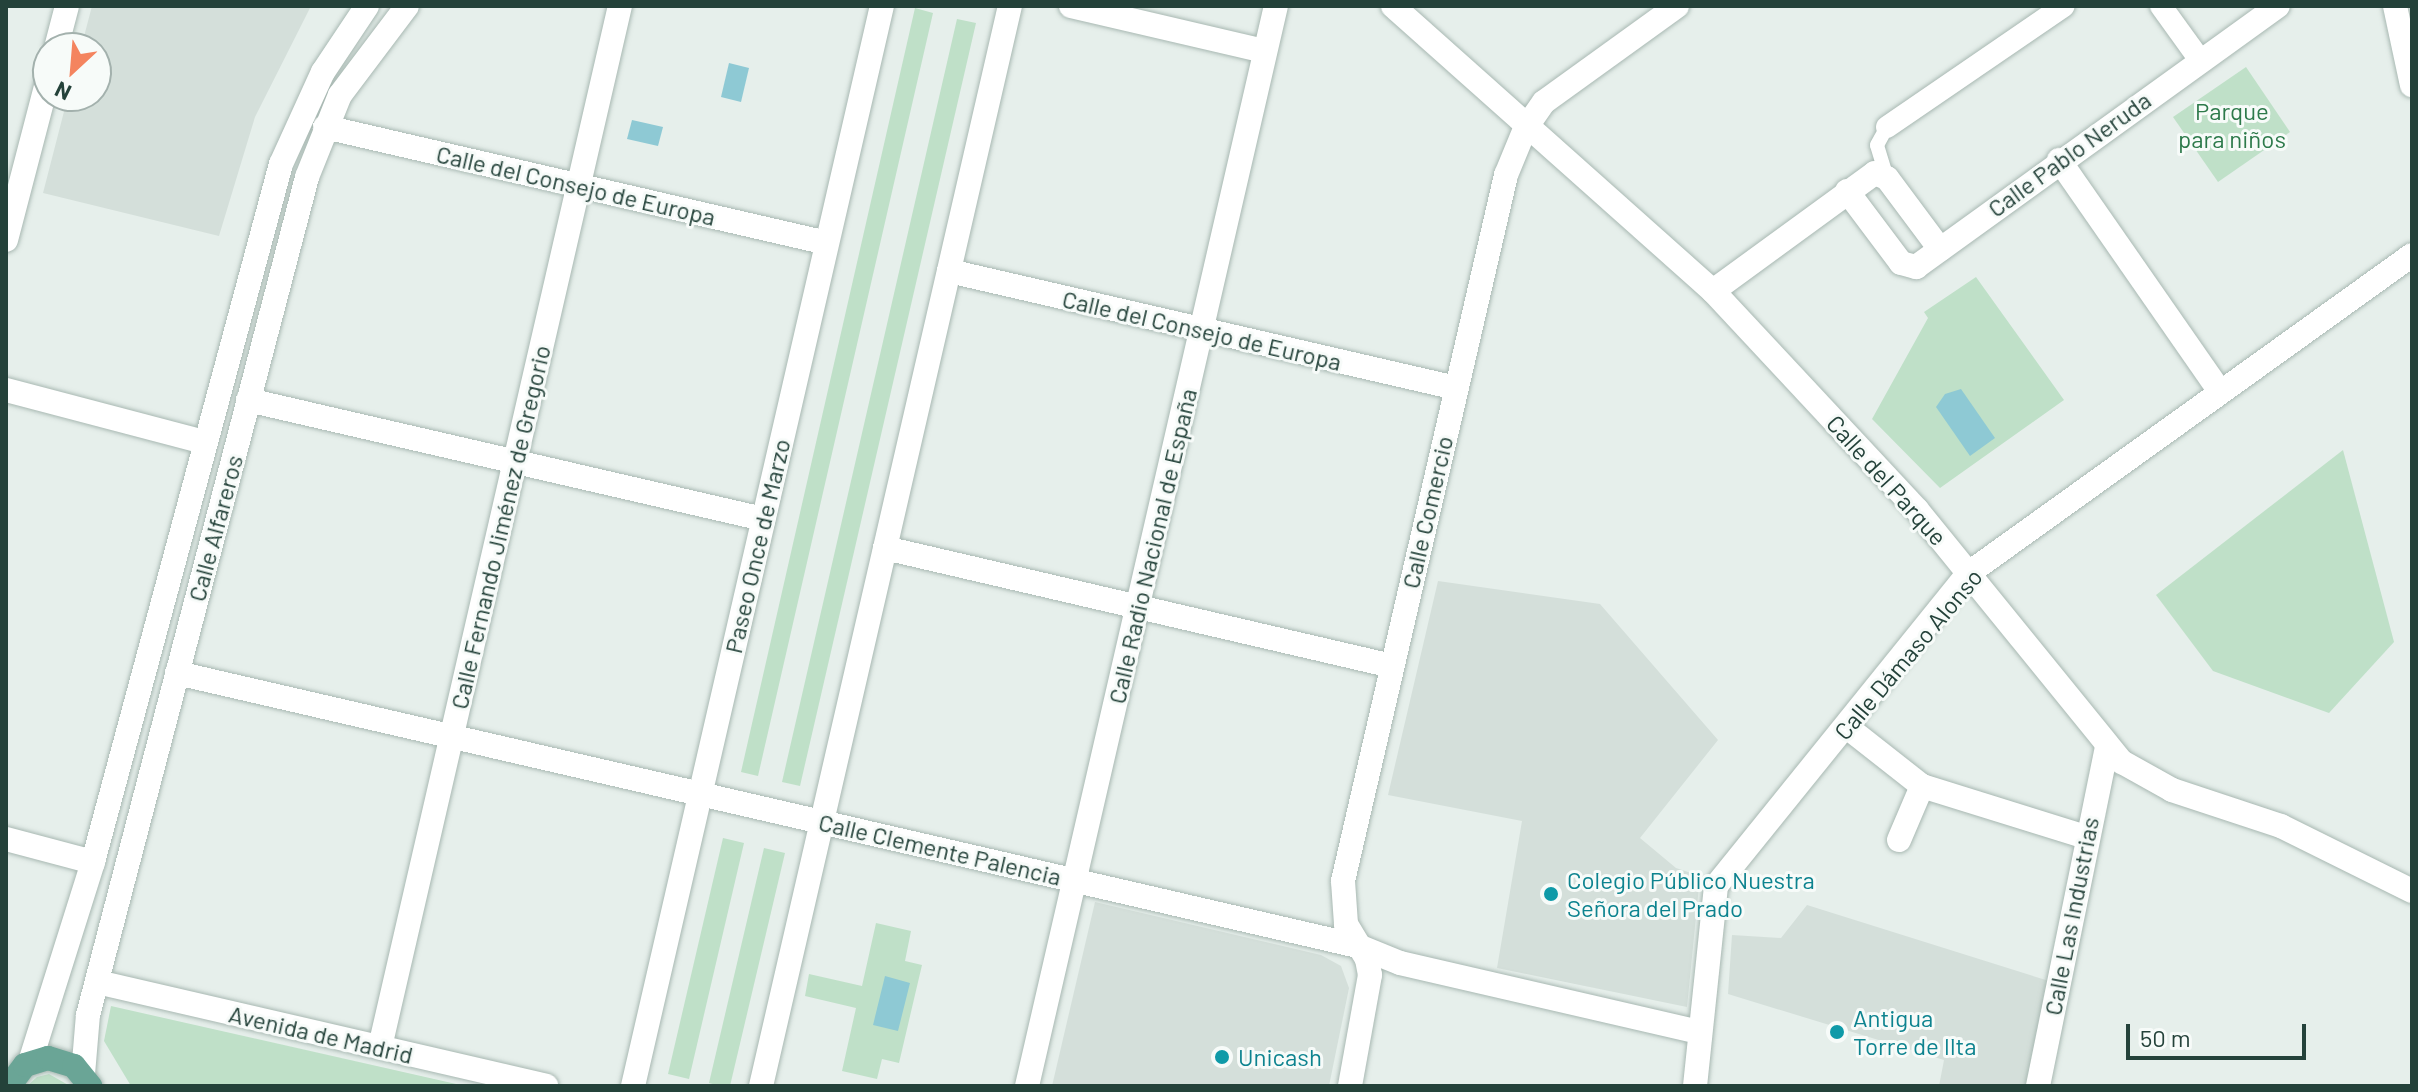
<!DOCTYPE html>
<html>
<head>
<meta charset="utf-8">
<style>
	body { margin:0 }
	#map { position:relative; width:2418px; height:1092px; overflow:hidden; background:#e6efeb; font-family:Barlow,sans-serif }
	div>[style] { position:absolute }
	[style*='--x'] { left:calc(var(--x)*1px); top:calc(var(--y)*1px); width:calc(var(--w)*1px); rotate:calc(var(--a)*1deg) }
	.built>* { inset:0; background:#d4dfda }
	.green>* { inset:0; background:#bfe0c8 }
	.water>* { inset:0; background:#8ec9d4 }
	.roads { filter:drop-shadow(0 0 2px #a8b8b2) drop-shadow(0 0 2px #a8b8b2) }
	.service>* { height:14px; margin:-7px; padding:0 7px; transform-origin:7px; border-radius:7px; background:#fff }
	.pedestrian>* { height:22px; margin:-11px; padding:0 11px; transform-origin:11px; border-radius:11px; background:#fff }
	.minor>* { height:24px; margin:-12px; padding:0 12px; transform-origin:12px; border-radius:12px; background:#fff }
	.tertiary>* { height:24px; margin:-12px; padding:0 12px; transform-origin:12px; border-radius:12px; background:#fff }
	.primary>* { height:24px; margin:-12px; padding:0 12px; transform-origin:12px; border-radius:12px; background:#6aa596 }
	.dots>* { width:22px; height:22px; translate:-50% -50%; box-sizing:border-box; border:4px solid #f7fbf9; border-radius:50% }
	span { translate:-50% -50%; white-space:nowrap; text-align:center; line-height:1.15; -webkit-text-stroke:6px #f7fbf9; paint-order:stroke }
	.park-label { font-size:24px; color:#2d7a4b }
	.street-label { font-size:24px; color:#24423a }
	.culture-label { font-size:24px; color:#0d838f }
	.left { translate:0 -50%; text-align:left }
	.frame { position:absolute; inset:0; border:8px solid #24423a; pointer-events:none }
	.north { position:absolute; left:32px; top:32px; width:80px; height:80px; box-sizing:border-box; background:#f7fbf9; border:2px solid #a3b1ad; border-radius:50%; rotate:206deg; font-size:22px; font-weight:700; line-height:32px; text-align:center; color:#24423a }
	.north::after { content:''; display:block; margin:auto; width:28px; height:36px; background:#f4845f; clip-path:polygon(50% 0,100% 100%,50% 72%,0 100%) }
	.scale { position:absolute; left:2126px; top:1024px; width:180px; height:36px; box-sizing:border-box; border:4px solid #24423a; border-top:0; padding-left:10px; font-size:24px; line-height:28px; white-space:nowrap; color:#24423a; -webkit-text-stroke:6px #f7fbf9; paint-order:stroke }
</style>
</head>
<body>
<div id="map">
	<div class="built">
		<div style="clip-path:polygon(92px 6px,311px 6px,255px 117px,219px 236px,43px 193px,68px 96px,96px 96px,96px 48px,81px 48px)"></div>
		<div style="clip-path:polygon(1438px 581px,1600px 604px,1718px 740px,1640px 838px,1676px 868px,1700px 876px,1687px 1007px,1497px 968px,1522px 821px,1388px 795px)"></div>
		<div style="clip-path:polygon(1095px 902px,1321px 955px,1341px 966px,1349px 988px,1329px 1086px,1052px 1086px)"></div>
		<div style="clip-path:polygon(1807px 905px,2049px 981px,2029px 1086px,1939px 1086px,1944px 1060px,1728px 994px,1732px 935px,1781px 938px)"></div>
	</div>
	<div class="green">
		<div style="clip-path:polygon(915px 8px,933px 13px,758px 776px,741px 772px)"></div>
		<div style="clip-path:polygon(957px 19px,976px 23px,800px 786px,782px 782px)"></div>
		<div style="clip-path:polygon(2246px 67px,2290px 132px,2218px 182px,2173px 117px)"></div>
		<div style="clip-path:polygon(1976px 277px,2064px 400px,1940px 488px,1872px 419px,1928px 318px,1924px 312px)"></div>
		<div style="clip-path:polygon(2343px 450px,2394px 642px,2329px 713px,2213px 671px,2156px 595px)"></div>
		<div style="clip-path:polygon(723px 838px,744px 843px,689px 1079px,668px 1074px)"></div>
		<div style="clip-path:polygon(764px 848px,785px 853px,730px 1086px,720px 1086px,709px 1083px)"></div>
		<div style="clip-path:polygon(876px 923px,911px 931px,905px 961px,922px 965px,899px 1063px,882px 1059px,877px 1079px,842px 1071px,856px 1008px,805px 996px,809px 974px,862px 986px)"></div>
		<div style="clip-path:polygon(111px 1006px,465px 1086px,131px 1086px,104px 1041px)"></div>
		<div style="clip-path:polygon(49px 1074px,70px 1086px,27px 1086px,37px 1077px)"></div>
	</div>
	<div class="water">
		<div style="clip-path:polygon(729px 63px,749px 68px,741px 102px,721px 97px)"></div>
		<div style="clip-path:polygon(632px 120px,663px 127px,658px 146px,627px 139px)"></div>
		<div style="clip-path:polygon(1961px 389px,1995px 438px,1970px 456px,1936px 407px,1945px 394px)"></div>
		<div style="clip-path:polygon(885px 976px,910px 983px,898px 1031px,873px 1025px)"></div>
	</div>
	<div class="roads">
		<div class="service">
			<div style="--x:1887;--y:178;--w:34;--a:-107"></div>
			<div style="--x:1877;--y:145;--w:21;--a:-61"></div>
		</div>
		<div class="pedestrian">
			<div style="--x:2161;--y:6;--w:67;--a:54.2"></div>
			<div style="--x:1887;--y:127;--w:214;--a:-34.4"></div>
		</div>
		<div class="minor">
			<div style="--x:1071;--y:6;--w:199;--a:13.1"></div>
			<div style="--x:1393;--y:6;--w:429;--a:41.7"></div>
			<div style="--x:1713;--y:291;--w:299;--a:47"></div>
			<div style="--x:1917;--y:510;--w:325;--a:50.9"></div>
			<div style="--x:2122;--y:762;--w:57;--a:29.2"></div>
			<div style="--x:2172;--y:790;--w:115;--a:18.3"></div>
			<div style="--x:2281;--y:826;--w:146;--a:26.4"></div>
			<div style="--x:2395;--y:6;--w:81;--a:77.9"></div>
			<div style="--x:56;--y:48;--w:43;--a:-75.3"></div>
			<div style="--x:325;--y:127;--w:515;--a:13.01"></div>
			<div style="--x:2059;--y:160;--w:282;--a:55.2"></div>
			<div style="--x:1847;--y:191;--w:90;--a:53.1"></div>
			<div style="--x:1901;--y:263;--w:16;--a:15"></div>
			<div style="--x:1916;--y:267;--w:446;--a:-35.8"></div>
			<div style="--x:6;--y:240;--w:166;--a:-75.4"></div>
			<div style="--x:949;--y:271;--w:520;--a:12.99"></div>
			<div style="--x:1713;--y:291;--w:200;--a:-36.1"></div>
			<div style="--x:1875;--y:173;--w:13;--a:23"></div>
			<div style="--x:1887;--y:178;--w:89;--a:53.3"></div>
			<div style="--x:6;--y:390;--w:205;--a:14.7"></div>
			<div style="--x:248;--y:400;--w:529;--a:13.01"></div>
			<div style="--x:885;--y:548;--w:521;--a:13.1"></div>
			<div style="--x:177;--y:673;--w:1212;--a:13.02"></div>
			<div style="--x:1358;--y:946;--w:45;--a:22"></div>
			<div style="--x:1400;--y:963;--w:308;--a:13"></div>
			<div style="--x:1847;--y:727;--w:95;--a:38.2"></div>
			<div style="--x:1922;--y:786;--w:172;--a:17.3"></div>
			<div style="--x:6;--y:839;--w:90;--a:14.8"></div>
			<div style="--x:1899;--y:840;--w:59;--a:-66.9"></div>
			<div style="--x:380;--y:1047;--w:1068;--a:-77.02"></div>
			<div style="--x:633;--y:1086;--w:1108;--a:-77.02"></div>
			<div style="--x:761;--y:1086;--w:1108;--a:-77.02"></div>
			<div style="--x:1027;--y:1086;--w:1108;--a:-77.02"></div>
			<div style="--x:1350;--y:1086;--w:113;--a:-79.8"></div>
			<div style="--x:1370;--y:975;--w:16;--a:-101"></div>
			<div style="--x:1367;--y:959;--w:41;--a:-121"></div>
			<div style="--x:1346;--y:924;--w:43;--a:-94"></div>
			<div style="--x:1343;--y:881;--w:725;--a:-77"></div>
			<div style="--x:1506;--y:175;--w:50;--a:-67.6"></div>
			<div style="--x:1525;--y:129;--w:33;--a:-55"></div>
			<div style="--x:1544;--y:102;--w:164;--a:-35.8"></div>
			<div style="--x:1695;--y:1086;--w:201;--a:-84"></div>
			<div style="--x:1716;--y:886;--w:402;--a:-51.1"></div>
			<div style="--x:1969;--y:573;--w:545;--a:-35.67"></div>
			<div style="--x:2038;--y:1086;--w:346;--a:-78.5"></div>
		</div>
		<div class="tertiary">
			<div style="--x:97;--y:982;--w:461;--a:13"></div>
			<div style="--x:30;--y:1062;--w:210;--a:-72.5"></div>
			<div style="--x:93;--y:862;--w:723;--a:-74.93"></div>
			<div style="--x:281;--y:164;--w:101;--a:-65.5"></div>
			<div style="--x:323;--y:72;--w:79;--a:-56.3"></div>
			<div style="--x:83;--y:1074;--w:59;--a:-85.2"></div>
			<div style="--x:88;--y:1015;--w:866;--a:-75.35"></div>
			<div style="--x:307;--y:177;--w:88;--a:-68.1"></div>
			<div style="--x:340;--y:95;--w:111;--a:-53"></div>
		</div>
		<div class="primary">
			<div style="--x:9;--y:1086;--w:26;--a:-53"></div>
			<div style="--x:25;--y:1065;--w:24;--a:-17"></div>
			<div style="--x:48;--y:1058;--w:27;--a:17"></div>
			<div style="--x:74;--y:1066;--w:26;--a:51"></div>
		</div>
	</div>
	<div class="dots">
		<div style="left:1551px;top:894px;background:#0f9aa8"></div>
		<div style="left:1837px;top:1032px;background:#0f9aa8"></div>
		<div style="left:1222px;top:1057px;background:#0f9aa8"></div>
	</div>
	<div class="park-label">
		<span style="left:2232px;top:125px">Parque<br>para niños</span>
	</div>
	<div class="street-label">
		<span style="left:2069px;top:154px;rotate:-36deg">Calle Pablo Neruda</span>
		<span style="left:576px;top:185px;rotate:13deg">Calle del Consejo de Europa</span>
		<span style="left:1202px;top:330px;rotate:13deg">Calle del Consejo de Europa</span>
		<span style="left:1887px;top:480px;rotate:48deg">Calle del Parque</span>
		<span style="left:1427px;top:512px;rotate:-77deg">Calle Comercio</span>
		<span style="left:500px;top:527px;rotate:-77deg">Calle Fernando Jiménez de Gregorio</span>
		<span style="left:215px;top:528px;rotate:-75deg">Calle Alfareros</span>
		<span style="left:757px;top:546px;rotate:-77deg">Paseo Once de Marzo</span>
		<span style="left:1152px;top:546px;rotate:-77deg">Calle Radio Nacional de España</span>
		<span style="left:1908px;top:654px;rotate:-50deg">Calle Dámaso Alonso</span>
		<span style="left:940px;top:849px;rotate:13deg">Calle Clemente Palencia</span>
		<span style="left:2071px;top:916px;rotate:-79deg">Calle Las Industrias</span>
		<span style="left:321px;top:1034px;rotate:13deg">Avenida de Madrid</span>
	</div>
	<div class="culture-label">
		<span class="left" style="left:1567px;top:894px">Colegio Público Nuestra<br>Señora del Prado</span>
		<span class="left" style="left:1853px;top:1032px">Antigua<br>Torre de Ilta</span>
		<span class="left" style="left:1238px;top:1057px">Unicash</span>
	</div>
	<div class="frame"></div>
	<div class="north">N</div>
	<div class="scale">50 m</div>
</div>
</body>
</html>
